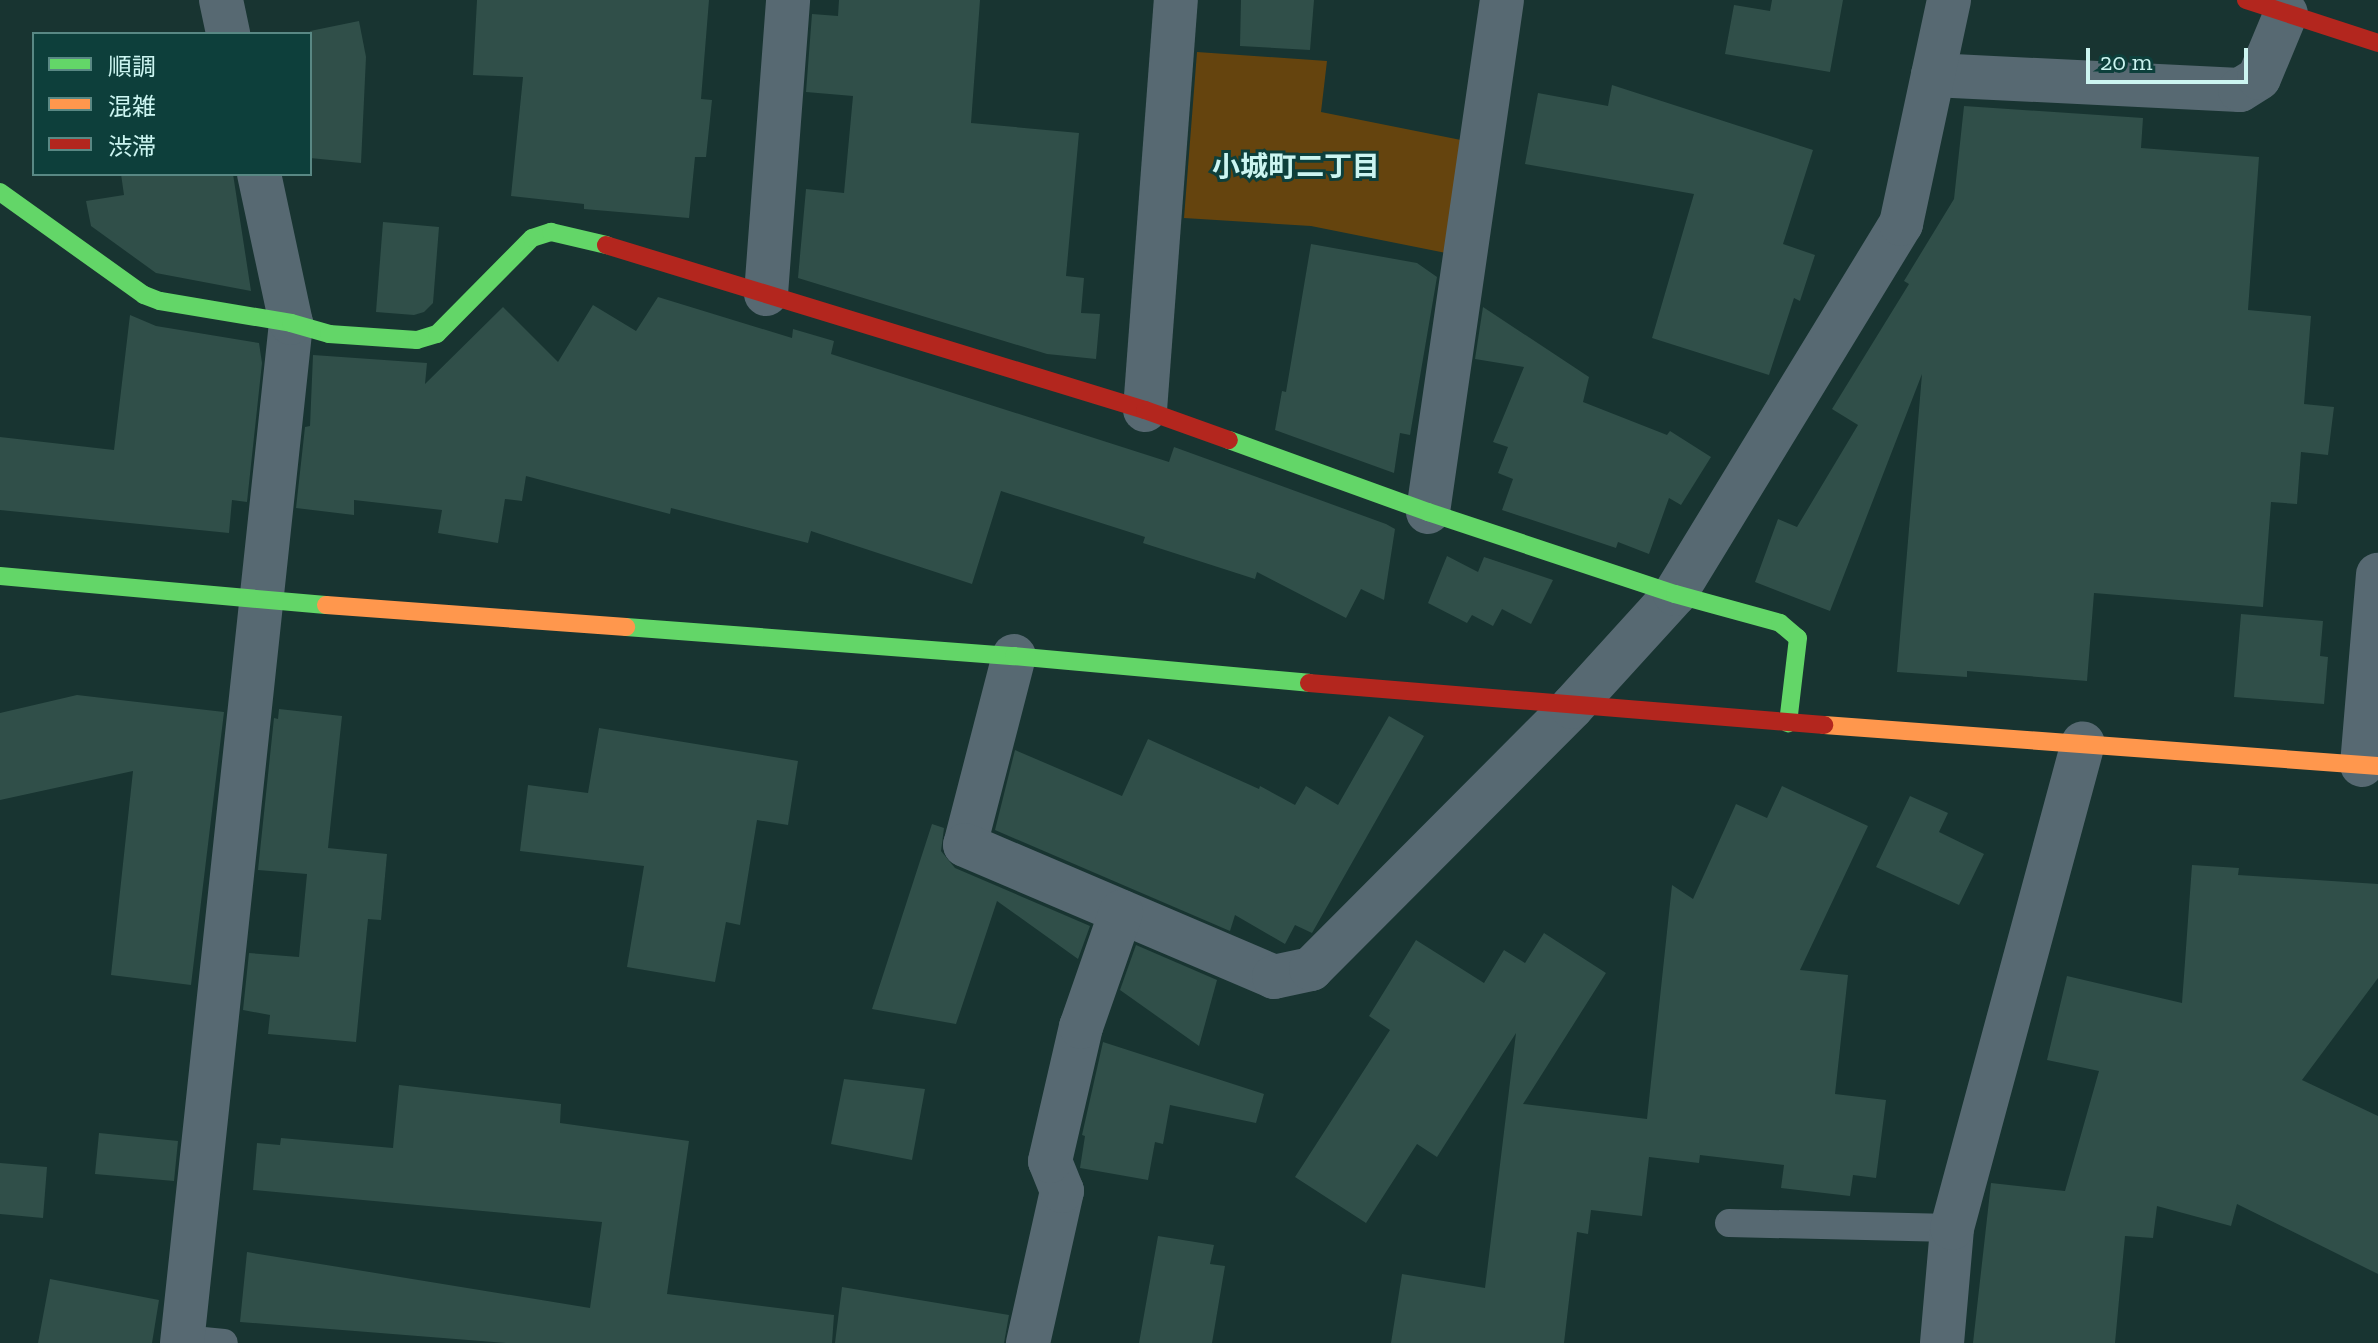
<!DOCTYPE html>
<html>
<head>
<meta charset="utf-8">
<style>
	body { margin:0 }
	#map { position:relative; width:2378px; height:1343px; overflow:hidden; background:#183431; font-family:"Zilla Slab","Noto Sans JP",serif }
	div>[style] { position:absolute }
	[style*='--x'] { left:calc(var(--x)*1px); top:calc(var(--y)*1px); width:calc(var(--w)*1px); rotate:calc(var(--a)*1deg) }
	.green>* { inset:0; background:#65440e }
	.building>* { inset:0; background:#304f49 }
	.lane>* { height:28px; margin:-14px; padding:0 14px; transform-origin:14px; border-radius:14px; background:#576972 }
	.street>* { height:44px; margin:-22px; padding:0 22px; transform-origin:22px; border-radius:22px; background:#576972 }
	.fast>* { height:18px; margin:-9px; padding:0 9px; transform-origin:9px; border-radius:9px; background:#63d668 }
	.slow>* { height:18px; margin:-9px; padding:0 9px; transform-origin:9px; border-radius:9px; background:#ff974d }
	.jam>* { height:18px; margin:-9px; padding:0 9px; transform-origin:9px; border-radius:9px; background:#b3261e }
	span { translate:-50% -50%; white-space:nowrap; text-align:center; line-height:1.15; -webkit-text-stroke:6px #0d3f3b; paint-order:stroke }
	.neighbourhood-label { font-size:28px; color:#ccf5f1; font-weight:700 }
	.legend { position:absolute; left:32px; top:32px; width:280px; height:144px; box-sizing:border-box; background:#0d3f3b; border:2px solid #598884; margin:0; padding:10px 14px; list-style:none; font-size:24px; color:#ccf5f1 }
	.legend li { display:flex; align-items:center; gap:16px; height:40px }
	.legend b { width:40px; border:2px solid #598884 }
	.scale { position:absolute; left:2086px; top:48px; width:162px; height:36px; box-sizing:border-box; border:4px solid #ccf5f1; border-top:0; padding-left:10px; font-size:24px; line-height:28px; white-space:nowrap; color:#ccf5f1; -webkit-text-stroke:6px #0d3f3b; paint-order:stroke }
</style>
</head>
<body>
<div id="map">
	<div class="green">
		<div style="clip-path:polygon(1197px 52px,1327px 61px,1321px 112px,1466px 141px,1446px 253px,1311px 226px,1184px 218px)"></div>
	</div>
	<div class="building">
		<div style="clip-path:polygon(477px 0,709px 0,701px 99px,712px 100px,706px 157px,695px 157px,689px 218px,584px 209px,584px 204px,511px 196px,523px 77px,473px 75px)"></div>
		<div style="clip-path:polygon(839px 0,980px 0,971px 123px,1079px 133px,1066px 276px,1084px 278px,1081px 313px,1100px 314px,1096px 359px,1047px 354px,798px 278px,806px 189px,844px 193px,853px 96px,806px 92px,812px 14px,838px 16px)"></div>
		<div style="clip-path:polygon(1241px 0,1314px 0,1310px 50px,1240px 46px)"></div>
		<div style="clip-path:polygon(1772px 0,1843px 0,1830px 72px,1725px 54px,1734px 5px,1770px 11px)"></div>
		<div style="clip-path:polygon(359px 21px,366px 57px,361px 163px,310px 158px,310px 31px)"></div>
		<div style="clip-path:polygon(1612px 85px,1813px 150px,1783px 244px,1815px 255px,1800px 301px,1794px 298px,1769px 375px,1652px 338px,1694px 194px,1525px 164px,1538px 93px,1608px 106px)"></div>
		<div style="clip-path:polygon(1964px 106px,2143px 118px,2141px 148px,2259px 157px,2248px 310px,2311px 316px,2304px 404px,2334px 407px,2328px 455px,2301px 452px,2297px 504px,2271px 502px,2263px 607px,2094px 593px,2087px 681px,1967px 671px,1967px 677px,1897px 672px,1922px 374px,1830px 611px,1755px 582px,1778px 519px,1797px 527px,1858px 425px,1832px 409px,1909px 284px,1904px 281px,1954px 199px)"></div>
		<div style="clip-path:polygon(121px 174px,233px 174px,251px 291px,156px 273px,91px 226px,86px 201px,124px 195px)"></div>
		<div style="clip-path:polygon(383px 222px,439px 227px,433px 303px,424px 312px,414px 315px,376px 312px)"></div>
		<div style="clip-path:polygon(1311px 244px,1417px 263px,1437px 277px,1410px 435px,1400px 433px,1394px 473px,1275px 430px,1282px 391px,1286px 392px)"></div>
		<div style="clip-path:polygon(658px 297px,792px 338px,793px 329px,834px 341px,831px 354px,1169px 462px,1174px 447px,1386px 524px,1395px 529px,1384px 600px,1361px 589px,1346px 618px,1257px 572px,1255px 579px,1143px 543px,1145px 537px,1001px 491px,972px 584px,811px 531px,808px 543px,671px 508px,670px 514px,526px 476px,522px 501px,505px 499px,498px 543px,438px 533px,442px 510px,354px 500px,354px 515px,296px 508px,305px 427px,310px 426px,313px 355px,427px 363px,425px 384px,503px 307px,558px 362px,593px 305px,636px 331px)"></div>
		<div style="clip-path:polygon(1483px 307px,1589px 377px,1583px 402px,1667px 435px,1670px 431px,1711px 457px,1681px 505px,1669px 498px,1649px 554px,1618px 542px,1616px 548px,1502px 510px,1513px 479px,1498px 473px,1508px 447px,1493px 442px,1524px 367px,1475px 359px)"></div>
		<div style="clip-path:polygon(130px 315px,156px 326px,259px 343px,262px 363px,247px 502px,232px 500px,229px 533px,0 510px,0 437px,114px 450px)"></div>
		<div style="clip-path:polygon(1447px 556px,1478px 572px,1484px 557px,1553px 580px,1531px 624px,1502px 609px,1493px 626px,1472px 615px,1467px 623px,1428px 603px)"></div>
		<div style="clip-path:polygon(2241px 614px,2323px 621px,2320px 656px,2328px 657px,2324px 704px,2234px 697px)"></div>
		<div style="clip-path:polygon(77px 695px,224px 712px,191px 985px,111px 975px,133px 771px,0 800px,0 713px)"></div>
		<div style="clip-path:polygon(279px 709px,342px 716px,328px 848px,387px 854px,381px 920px,368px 919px,356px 1042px,268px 1034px,270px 1015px,243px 1010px,249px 953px,299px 957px,307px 874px,258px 870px,274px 718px,278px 719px)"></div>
		<div style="clip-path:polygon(1389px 716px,1424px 736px,1312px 933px,1295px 925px,1285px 944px,1235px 915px,1230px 931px,995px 830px,1015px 750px,1122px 796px,1148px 739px,1259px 789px,1260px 786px,1295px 805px,1306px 786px,1338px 805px)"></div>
		<div style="clip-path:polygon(599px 728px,798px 761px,788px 825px,757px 820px,740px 925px,726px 922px,715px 982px,627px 967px,644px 866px,520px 851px,528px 785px,588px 793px)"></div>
		<div style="clip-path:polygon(1782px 786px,1868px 826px,1800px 970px,1848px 975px,1835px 1094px,1886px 1100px,1876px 1178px,1853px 1175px,1850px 1196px,1781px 1188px,1784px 1165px,1700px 1155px,1699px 1163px,1649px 1157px,1642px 1216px,1591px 1210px,1588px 1234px,1577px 1232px,1564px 1343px,1391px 1343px,1402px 1274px,1485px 1288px,1516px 1033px,1437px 1157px,1417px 1144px,1366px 1223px,1295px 1177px,1390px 1030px,1369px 1016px,1416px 940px,1484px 983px,1504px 950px,1525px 963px,1544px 933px,1606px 973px,1523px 1104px,1647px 1119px,1672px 885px,1693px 899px,1736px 804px,1767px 818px)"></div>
		<div style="clip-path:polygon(1910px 796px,1948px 813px,1939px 832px,1984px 854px,1959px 905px,1876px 867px)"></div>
		<div style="clip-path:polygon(932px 824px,944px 828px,941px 851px,955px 868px,1090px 926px,1078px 959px,997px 901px,956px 1024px,872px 1009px)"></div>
		<div style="clip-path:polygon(2192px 865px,2239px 868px,2238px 875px,2378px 884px,2378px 978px,2302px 1080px,2378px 1116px,2378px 1274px,2237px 1204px,2231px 1226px,2157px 1206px,2153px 1238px,2125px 1236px,2115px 1343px,1973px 1343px,1991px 1183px,2065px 1191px,2099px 1071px,2047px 1060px,2067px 976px,2182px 1003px)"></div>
		<div style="clip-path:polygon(1136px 945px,1217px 980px,1199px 1046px,1120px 990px)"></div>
		<div style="clip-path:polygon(1103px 1042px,1264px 1094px,1256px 1123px,1170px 1105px,1163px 1144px,1155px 1142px,1148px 1180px,1080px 1168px,1085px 1136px,1082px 1135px)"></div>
		<div style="clip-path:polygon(844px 1079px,925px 1089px,912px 1160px,831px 1144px)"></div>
		<div style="clip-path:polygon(399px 1085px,561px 1104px,560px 1123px,689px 1141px,667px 1294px,834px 1315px,832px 1343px,506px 1343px,240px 1322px,247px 1252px,590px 1308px,602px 1222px,253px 1190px,257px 1143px,280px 1145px,281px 1138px,393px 1148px)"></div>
		<div style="clip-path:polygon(99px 1133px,178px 1141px,174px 1181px,95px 1174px)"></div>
		<div style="clip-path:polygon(0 1163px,47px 1167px,43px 1218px,0 1214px)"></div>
		<div style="clip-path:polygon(1158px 1236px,1214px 1245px,1210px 1264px,1225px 1266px,1212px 1343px,1139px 1343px)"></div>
		<div style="clip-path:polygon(50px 1279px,159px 1300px,152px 1343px,38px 1343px)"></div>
		<div style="clip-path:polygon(842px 1287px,1009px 1315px,1004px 1343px,835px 1343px)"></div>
	</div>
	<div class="lane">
		<div style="--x:1729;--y:1223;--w:223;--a:1.3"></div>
		<div style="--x:183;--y:1339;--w:41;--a:5.6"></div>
	</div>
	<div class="street">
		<div style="--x:221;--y:0;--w:35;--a:78"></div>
		<div style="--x:1933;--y:75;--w:307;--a:2.8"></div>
		<div style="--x:2240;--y:90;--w:22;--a:-32"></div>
		<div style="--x:2259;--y:78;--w:70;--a:-67.4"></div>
		<div style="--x:766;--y:294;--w:295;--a:-85.7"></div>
		<div style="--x:1145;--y:410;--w:411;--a:-85.7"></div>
		<div style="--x:1428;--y:512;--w:517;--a:-81.78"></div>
		<div style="--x:1014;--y:656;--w:195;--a:104.5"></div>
		<div style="--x:965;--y:845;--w:336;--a:23.1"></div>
		<div style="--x:1274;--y:977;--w:38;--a:-12"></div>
		<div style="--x:1311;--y:969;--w:370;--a:-45.1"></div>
		<div style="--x:1572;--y:707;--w:153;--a:-47.7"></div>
		<div style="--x:1675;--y:594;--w:434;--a:-58.6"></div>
		<div style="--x:1901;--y:224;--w:229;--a:-77.9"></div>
		<div style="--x:2362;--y:765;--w:191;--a:-85.2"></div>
		<div style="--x:182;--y:1343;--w:1026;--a:-83.9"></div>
		<div style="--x:291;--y:323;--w:152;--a:-102.1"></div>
		<div style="--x:1028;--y:1343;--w:156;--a:-77.4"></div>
		<div style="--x:1062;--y:1191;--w:32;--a:-112"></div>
		<div style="--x:1050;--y:1161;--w:138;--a:-77"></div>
		<div style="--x:1081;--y:1027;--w:122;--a:-70.8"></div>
		<div style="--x:1942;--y:1343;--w:115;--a:-85"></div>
		<div style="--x:1952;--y:1228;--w:502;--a:-74.88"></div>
	</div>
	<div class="fast">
		<div style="--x:0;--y:192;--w:177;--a:35.6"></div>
		<div style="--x:144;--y:295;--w:17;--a:21"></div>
		<div style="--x:160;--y:301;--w:133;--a:9.5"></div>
		<div style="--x:291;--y:323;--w:40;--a:16"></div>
		<div style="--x:329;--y:334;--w:88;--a:3.9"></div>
		<div style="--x:417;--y:340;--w:21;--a:-17"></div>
		<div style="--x:437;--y:334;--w:135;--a:-45.3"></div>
		<div style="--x:532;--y:238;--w:20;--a:-18"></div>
		<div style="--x:551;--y:232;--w:57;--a:13.3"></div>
		<div style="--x:1229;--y:440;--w:212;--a:19.9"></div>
		<div style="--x:1428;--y:512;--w:260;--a:18.4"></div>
		<div style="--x:1675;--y:594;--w:109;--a:15.4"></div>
		<div style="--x:1780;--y:623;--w:23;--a:40"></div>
		<div style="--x:1798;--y:638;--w:86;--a:96.7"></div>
		<div style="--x:0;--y:576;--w:327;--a:5.1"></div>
		<div style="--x:626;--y:627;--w:389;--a:4.3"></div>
		<div style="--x:1014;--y:656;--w:296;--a:5.2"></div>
	</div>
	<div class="slow">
		<div style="--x:326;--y:605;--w:301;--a:4.2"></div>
		<div style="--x:1824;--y:725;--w:556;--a:4.23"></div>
	</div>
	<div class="jam">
		<div style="--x:2246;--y:0;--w:139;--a:18"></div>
		<div style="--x:606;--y:245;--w:564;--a:17.02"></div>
		<div style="--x:1145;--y:410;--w:89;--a:19.7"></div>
		<div style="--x:1309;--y:683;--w:517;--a:4.66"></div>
	</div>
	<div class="neighbourhood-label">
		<span style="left:1296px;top:167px">小城町二丁目</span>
	</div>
	<ul class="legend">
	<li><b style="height:10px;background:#63d668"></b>順調</li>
	<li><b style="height:10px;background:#ff974d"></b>混雑</li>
	<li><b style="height:10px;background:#b3261e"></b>渋滞</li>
	</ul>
	<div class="scale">20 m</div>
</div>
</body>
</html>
